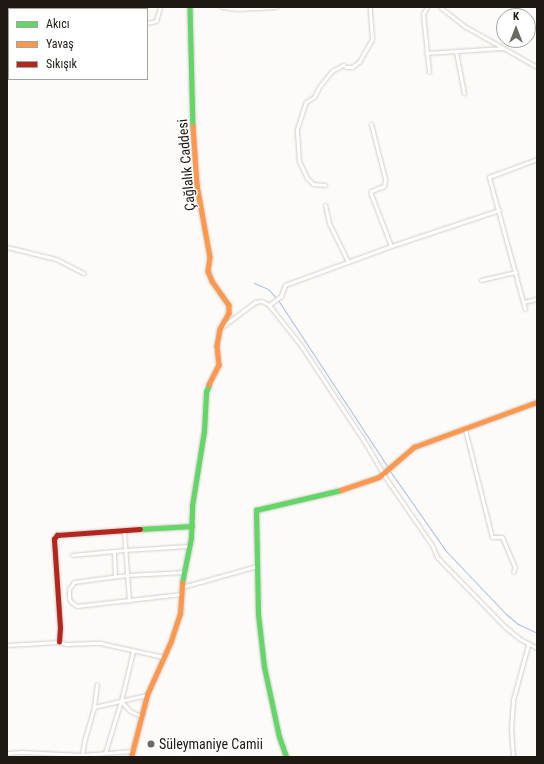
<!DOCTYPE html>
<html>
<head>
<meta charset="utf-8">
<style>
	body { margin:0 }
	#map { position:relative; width:544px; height:764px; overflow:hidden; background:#fdfbf8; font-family:"Roboto Condensed",sans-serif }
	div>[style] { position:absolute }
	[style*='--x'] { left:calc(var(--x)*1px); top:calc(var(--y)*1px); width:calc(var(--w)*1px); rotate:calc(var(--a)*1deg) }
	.stream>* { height:1px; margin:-0.5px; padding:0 0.5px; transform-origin:0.5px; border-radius:0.5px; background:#a6bbe9 }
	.roads { filter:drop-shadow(0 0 1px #d1cdc9) drop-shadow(0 0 1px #d1cdc9) }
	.street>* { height:3px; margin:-1.5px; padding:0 1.5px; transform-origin:1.5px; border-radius:1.5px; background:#fffefe }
	.fast>* { height:4.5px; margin:-2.25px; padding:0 2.25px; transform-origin:2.25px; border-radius:2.25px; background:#63d668 }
	.slow>* { height:4.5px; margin:-2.25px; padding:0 2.25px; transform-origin:2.25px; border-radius:2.25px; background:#ff974d }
	.jam>* { height:4.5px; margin:-2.25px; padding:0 2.25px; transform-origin:2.25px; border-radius:2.25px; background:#b3261e }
	.dots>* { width:11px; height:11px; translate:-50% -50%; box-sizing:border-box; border:2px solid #fff; border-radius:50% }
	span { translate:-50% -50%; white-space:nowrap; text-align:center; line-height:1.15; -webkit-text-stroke:3px #fff; paint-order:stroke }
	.street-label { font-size:14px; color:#1e1a13 }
	.poi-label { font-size:14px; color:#1e1a13 }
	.left { translate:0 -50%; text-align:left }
	.frame { position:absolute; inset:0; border:8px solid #1e1a13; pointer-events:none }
	.legend { position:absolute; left:8px; top:8px; width:140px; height:72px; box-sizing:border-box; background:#fff; border:1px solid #a5a3a1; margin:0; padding:5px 7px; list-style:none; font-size:12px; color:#1e1a13 }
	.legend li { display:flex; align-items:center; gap:8px; height:20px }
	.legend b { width:20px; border:1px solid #a5a3a1 }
	.north { position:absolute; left:496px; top:8px; width:40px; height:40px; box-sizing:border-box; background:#fff; border:1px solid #a5a3a1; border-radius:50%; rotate:0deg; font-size:11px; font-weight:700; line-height:16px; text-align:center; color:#1e1a13 }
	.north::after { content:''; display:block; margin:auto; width:14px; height:18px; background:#6c6963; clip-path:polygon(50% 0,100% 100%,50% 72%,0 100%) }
</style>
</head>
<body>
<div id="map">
	<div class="stream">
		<div style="--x:254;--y:283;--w:15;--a:23"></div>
		<div style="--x:268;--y:289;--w:12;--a:48"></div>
		<div style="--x:278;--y:300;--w:199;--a:56.7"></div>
		<div style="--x:390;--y:471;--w:98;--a:55"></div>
		<div style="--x:446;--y:551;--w:87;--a:46.4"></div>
		<div style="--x:506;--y:614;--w:16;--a:40"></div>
		<div style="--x:518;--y:624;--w:21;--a:25"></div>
	</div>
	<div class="roads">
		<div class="street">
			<div style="--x:222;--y:7;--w:16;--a:7"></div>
			<div style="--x:238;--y:9;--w:38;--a:-3"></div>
			<div style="--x:427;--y:7;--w:8;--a:120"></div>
			<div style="--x:423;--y:14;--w:58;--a:84.1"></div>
			<div style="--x:440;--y:7;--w:33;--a:38"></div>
			<div style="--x:466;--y:27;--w:81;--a:29.4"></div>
			<div style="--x:147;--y:23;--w:9;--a:-13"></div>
			<div style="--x:156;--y:21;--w:15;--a:-74"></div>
			<div style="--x:456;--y:52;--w:42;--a:79"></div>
			<div style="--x:426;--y:53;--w:77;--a:-3.7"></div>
			<div style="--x:371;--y:124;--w:57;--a:75.7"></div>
			<div style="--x:385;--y:179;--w:7;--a:98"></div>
			<div style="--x:384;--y:186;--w:14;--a:159"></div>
			<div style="--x:371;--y:191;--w:3;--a:90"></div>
			<div style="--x:371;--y:194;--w:56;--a:69"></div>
			<div style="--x:325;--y:185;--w:12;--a:-175"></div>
			<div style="--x:313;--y:184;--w:8;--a:-135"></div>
			<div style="--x:307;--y:178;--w:19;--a:-115"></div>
			<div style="--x:299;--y:161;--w:32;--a:-94"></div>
			<div style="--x:297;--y:129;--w:28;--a:-72"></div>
			<div style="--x:306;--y:102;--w:9;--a:-32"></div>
			<div style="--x:314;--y:97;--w:11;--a:-63"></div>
			<div style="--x:319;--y:87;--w:21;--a:-51"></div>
			<div style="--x:332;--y:71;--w:13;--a:-29"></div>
			<div style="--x:343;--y:65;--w:4;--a:34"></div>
			<div style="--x:346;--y:67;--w:6;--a:0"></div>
			<div style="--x:352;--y:67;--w:9;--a:-36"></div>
			<div style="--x:359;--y:62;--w:10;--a:-61"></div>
			<div style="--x:364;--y:53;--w:16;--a:-60"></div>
			<div style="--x:372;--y:39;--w:32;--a:-94"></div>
			<div style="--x:325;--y:205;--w:18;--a:77"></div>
			<div style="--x:329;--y:223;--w:43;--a:64"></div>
			<div style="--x:7;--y:247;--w:50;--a:13.8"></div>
			<div style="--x:56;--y:259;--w:31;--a:27"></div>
			<div style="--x:481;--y:280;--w:36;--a:-13"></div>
			<div style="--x:523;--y:302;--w:14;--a:-12"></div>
			<div style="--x:269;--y:305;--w:53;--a:51.8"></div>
			<div style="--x:302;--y:347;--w:116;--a:56.6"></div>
			<div style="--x:366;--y:444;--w:34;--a:60"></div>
			<div style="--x:383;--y:474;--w:86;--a:55.4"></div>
			<div style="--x:432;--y:545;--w:13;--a:67"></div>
			<div style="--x:437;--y:557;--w:96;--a:45.8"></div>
			<div style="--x:504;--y:626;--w:21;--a:39"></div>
			<div style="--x:520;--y:639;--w:19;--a:28"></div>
			<div style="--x:525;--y:309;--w:137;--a:-105.3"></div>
			<div style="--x:489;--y:177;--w:51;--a:-20.6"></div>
			<div style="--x:222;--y:327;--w:41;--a:-37.1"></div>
			<div style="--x:255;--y:302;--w:7;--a:-8"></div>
			<div style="--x:262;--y:301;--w:8;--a:30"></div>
			<div style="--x:269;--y:305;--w:15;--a:-37"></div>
			<div style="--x:281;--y:296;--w:12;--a:-70"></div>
			<div style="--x:285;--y:285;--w:113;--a:-20.2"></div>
			<div style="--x:391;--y:246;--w:114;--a:-18.4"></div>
			<div style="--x:465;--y:429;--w:111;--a:76"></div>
			<div style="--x:492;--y:537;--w:10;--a:0"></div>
			<div style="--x:502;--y:537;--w:33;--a:67"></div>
			<div style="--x:515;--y:567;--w:5;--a:112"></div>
			<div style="--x:124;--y:531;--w:70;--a:85.9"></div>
			<div style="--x:114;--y:551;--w:25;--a:88"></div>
			<div style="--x:72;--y:555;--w:53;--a:-5.4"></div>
			<div style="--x:125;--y:550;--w:64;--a:-3.6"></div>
			<div style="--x:182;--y:587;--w:78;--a:-15.6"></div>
			<div style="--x:182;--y:594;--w:106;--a:173.5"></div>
			<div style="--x:77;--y:606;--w:7;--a:-146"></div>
			<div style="--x:71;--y:602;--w:4;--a:-117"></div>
			<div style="--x:69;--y:598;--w:9;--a:-90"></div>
			<div style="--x:69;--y:589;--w:9;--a:-54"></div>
			<div style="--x:74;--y:582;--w:53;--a:-7.5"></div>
			<div style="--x:127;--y:575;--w:57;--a:-3"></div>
			<div style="--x:7;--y:645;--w:52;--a:-3.3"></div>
			<div style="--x:59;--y:642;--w:7;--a:16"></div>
			<div style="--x:66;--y:644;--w:34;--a:-2"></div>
			<div style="--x:100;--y:643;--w:65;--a:12.5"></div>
			<div style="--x:121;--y:701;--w:13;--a:48"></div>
			<div style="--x:130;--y:711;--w:12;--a:24"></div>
			<div style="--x:94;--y:707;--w:54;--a:-12.8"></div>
			<div style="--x:7;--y:753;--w:15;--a:-4"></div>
			<div style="--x:22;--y:752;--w:60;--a:2.9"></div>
			<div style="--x:82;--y:755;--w:50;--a:-4.6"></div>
			<div style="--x:105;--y:753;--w:54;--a:-72.9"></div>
			<div style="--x:121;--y:701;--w:51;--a:-76.5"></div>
			<div style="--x:82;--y:755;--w:13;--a:-81"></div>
			<div style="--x:84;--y:742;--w:36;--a:-74"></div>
			<div style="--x:94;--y:707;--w:23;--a:-83"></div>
			<div style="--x:513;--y:757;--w:28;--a:-94"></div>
			<div style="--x:511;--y:729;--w:29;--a:-86"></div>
			<div style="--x:513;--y:700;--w:57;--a:-74.7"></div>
		</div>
		<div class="fast">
			<div style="--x:190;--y:7;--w:119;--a:88.6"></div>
			<div style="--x:140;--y:529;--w:52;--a:-3.3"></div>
			<div style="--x:182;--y:583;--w:46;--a:-78.7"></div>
			<div style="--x:191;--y:538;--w:32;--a:-88"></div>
			<div style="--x:192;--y:506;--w:76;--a:-80.9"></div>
			<div style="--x:204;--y:431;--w:39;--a:-87"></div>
			<div style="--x:206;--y:392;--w:8;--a:-67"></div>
			<div style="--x:286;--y:757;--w:21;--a:-109"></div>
			<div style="--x:279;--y:737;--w:72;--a:-102.1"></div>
			<div style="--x:264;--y:667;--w:53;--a:-96.5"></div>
			<div style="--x:258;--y:614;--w:104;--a:-91.1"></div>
			<div style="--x:256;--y:510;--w:87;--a:-13.2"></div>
		</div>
		<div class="slow">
			<div style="--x:193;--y:126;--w:59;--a:86.1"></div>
			<div style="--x:197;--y:185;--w:73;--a:79.8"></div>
			<div style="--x:210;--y:257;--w:14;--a:98"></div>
			<div style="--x:208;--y:271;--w:11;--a:68"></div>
			<div style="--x:212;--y:281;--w:29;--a:55"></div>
			<div style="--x:229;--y:305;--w:8;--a:90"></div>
			<div style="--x:229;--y:313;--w:18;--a:119"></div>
			<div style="--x:220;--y:329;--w:17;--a:100"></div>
			<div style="--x:217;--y:346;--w:19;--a:84"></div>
			<div style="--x:219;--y:365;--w:22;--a:117"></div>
			<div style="--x:341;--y:490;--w:40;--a:-18.9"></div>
			<div style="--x:379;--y:477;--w:46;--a:-40.6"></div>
			<div style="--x:414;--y:447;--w:131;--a:-20.1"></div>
			<div style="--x:131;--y:757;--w:64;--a:-75.5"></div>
			<div style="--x:147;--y:695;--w:59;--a:-66"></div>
			<div style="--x:171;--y:641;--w:28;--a:-72"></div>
			<div style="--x:180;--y:614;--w:31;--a:-86"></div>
		</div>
		<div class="jam">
			<div style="--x:59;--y:642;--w:14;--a:-86"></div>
			<div style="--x:60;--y:628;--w:89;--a:-93.9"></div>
			<div style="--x:54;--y:539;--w:5;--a:-53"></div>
			<div style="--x:57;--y:535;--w:83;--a:-4.1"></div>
		</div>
	</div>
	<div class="dots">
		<div style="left:151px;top:744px;background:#6c6963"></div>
	</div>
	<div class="street-label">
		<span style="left:186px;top:165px;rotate:-95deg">Çağlalık Caddesi</span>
	</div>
	<div class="poi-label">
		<span class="left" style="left:159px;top:744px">Süleymaniye Camii</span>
	</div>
	<div class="frame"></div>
	<ul class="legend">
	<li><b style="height:5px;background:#63d668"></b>Akıcı</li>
	<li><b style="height:5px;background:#ff974d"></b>Yavaş</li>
	<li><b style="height:5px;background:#b3261e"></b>Sıkışık</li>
	</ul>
	<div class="north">K</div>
</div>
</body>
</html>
